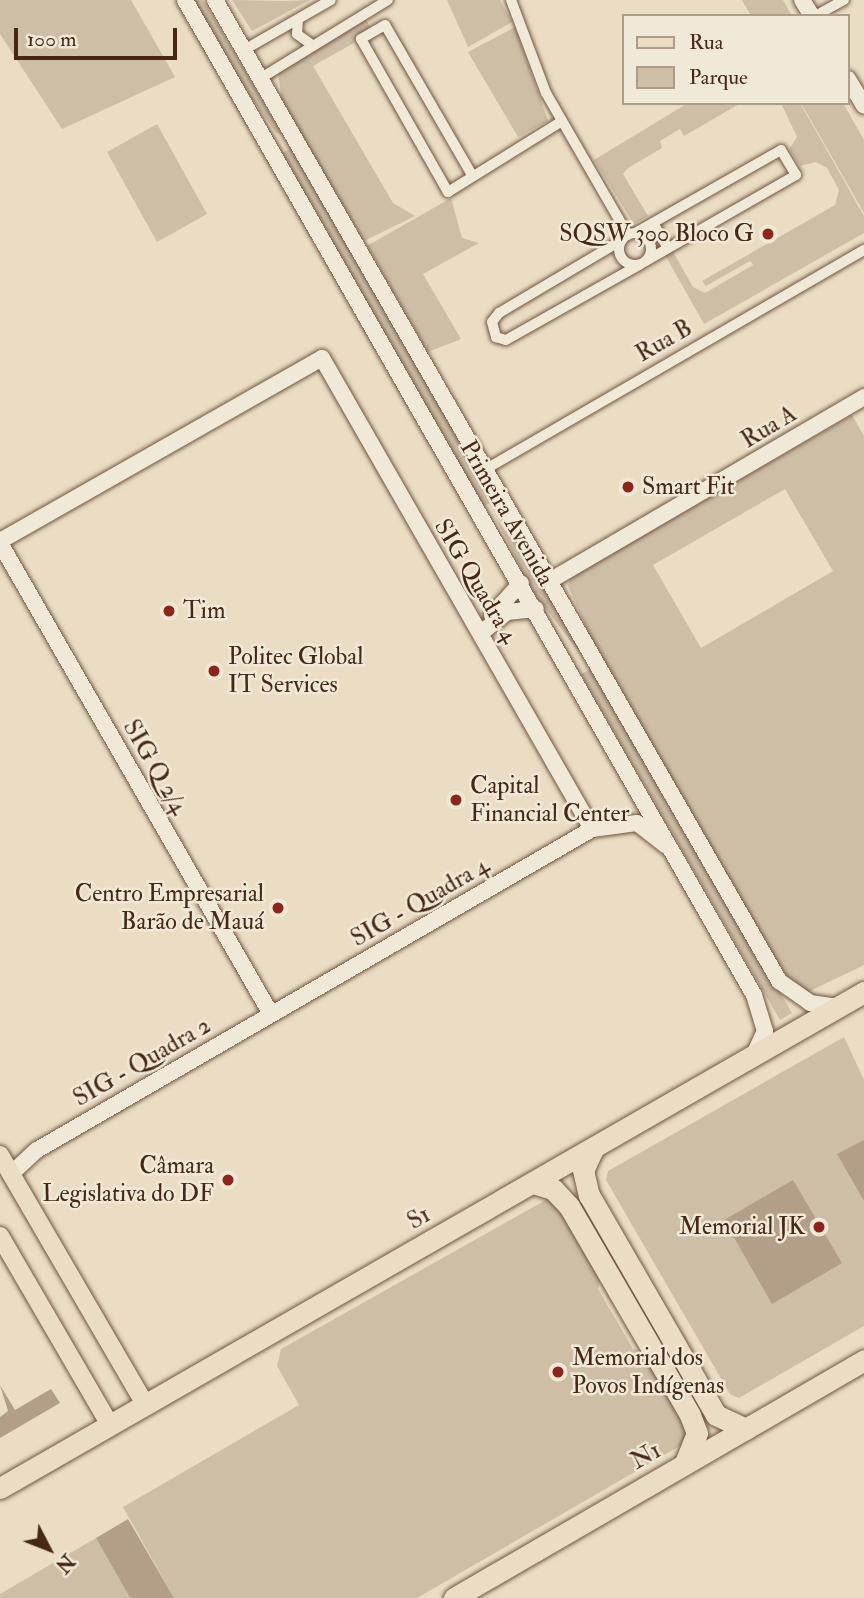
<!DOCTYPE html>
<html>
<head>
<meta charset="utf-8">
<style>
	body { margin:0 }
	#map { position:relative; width:864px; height:1598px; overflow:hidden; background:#eaddc3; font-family:"IM FELL Double Pica",serif }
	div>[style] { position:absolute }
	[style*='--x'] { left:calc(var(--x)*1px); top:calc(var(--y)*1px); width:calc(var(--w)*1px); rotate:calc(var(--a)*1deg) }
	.green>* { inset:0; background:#cebea6 }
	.water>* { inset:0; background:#b39f88 }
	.roads { filter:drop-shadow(0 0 2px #705541) drop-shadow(0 0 2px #705541) }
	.street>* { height:10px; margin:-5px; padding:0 5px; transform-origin:5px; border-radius:5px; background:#f1e9d8 }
	.street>.ring { margin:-5px; padding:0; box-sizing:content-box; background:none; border:10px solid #f1e9d8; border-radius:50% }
	.secondary>* { height:16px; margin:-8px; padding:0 8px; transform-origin:8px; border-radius:8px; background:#f1e9d8 }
	.primary>* { height:18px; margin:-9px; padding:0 9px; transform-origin:9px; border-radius:9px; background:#eaddc3 }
	.highway>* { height:21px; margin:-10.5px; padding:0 10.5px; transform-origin:10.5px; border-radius:10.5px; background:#eaddc3 }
	.dots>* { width:19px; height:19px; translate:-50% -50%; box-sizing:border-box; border:4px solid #f1e9d8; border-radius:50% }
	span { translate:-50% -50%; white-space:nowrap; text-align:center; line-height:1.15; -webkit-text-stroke:5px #f1e9d8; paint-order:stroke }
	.poi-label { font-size:24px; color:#472816 }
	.right { translate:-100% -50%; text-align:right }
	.left { translate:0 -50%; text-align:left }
	.street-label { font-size:24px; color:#472816 }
	.legend { position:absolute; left:622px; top:14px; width:228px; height:91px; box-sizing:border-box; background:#f1e9d8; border:2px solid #ad9c8a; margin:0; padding:9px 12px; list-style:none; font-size:21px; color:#472816 }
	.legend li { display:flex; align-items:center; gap:14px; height:35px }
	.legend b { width:35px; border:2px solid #ad9c8a }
	.north { position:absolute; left:14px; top:1514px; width:70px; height:70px; -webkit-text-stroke:5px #f1e9d8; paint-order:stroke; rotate:132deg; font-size:19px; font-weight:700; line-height:28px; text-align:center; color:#472816 }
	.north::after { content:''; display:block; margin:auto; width:24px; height:32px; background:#472816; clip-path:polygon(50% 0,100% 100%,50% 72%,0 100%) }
	.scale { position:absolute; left:14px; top:28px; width:163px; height:32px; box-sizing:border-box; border:4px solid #472816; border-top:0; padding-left:9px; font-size:21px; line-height:24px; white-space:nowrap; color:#472816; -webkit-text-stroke:5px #f1e9d8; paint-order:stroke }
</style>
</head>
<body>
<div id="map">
	<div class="green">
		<div style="clip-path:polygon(0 0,131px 0,175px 77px,62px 129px,0 34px)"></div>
		<div style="clip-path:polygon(194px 0,203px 0,282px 134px,276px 133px,234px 73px)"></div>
		<div style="clip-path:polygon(232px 0,284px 1px,310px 0,252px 31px)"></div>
		<div style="clip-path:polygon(447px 0,500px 0,512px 22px,468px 47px)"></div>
		<div style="clip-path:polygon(742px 0,783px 0,792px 16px,751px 16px)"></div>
		<div style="clip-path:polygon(366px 20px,373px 32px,313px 66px,393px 203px,415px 216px,364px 241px,282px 102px,278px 72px)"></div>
		<div style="clip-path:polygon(515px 27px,548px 121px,518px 137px,468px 52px)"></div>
		<div style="clip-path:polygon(688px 103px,741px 103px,684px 136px,680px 129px,660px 141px,662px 148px,628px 168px,623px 174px,648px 216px,634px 224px,594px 160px)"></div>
		<div style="clip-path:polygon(781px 103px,800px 103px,864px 216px,864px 233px,704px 324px,665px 255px,672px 250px,693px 287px,705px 293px,753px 265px,750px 261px,706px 286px,702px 281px,835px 205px,839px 190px,827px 168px,816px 162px,800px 166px,789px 149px,797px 137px)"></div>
		<div style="clip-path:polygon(801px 103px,843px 103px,864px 140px,864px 213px)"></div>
		<div style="clip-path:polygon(157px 124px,207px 214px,157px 242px,107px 152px)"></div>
		<div style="clip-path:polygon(293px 147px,496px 500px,484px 506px,281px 154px)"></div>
		<div style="clip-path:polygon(451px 198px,462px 238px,479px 243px,423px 274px,461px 339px,428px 352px,367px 246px)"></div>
		<div style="clip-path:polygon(evenodd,852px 415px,864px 436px,864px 965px,806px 993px,788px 982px,597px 651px,568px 586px,570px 578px,852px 415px,785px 489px,833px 571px,701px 648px,653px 565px,785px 489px)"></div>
		<div style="clip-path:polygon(495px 517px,545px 584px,583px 657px,533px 592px)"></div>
		<div style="clip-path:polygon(593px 668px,792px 1013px,780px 1020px,581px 674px)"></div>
		<div style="clip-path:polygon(844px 1037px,864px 1080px,864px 1326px,739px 1398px,730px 1394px,606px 1180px,608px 1171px)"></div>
		<div style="clip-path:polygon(551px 1197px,601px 1278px,598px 1289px,633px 1349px,644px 1351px,689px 1430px,685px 1443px,417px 1598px,174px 1598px,123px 1507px,299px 1405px,277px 1366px,281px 1349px)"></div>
		<div style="clip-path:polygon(96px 1538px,130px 1598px,0 1598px,0 1594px)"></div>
	</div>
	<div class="water">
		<div style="clip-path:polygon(864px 1140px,864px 1201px,837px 1154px)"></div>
		<div style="clip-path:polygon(793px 1180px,842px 1263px,772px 1304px,724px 1220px)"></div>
		<div style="clip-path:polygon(0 1385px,15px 1410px,51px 1389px,60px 1403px,0 1438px,0 1417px,8px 1411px)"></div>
		<div style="clip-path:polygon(128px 1519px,174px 1598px,130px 1598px,96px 1538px)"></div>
	</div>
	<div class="roads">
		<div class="street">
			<div style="--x:511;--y:0;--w:99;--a:69.4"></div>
			<div style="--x:546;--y:93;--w:164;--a:60"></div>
			<div style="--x:815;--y:16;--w:33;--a:-29"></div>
			<div style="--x:298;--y:20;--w:14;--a:94"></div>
			<div style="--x:297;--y:34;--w:17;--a:36"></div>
			<div style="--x:244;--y:50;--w:100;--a:-29.9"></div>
			<div style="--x:261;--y:78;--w:149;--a:-31.6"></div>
			<div style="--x:472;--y:175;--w:173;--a:-120.1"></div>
			<div style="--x:385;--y:25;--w:28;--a:150"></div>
			<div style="--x:361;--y:39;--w:176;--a:60.4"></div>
			<div style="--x:448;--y:192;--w:134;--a:-31.9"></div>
			<div style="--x:653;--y:223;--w:29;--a:59"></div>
			<div style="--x:635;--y:233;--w:168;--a:-29.6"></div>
			<div style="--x:781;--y:150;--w:29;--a:59"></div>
			<div style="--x:796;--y:175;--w:173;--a:150.2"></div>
			<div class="ring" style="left:619px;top:233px;width:22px;height:22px"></div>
			<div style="--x:622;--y:240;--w:143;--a:149.3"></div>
			<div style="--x:499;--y:313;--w:11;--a:128"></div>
			<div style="--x:492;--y:322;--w:16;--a:75"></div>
			<div style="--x:496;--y:337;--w:10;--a:17"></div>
			<div style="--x:506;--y:340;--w:153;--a:-29.4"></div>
			<div style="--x:486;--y:469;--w:437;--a:-30.1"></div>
		</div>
		<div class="secondary">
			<div style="--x:185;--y:0;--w:1146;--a:60.24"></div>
			<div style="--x:754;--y:995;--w:38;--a:73"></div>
			<div style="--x:765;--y:1031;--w:26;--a:115"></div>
			<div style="--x:215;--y:0;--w:1132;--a:60.1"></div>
			<div style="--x:779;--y:981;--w:38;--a:35"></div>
			<div style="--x:810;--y:1003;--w:28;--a:8"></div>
			<div style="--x:802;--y:0;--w:19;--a:58"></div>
			<div style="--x:848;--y:79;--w:31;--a:59"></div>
			<div style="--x:0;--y:541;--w:370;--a:-29.6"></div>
			<div style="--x:322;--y:358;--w:543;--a:60.18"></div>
			<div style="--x:0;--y:543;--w:543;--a:60.09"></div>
			<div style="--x:551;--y:580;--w:363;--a:-30.3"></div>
			<div style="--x:492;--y:615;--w:43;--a:-47.8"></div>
			<div style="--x:481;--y:633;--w:33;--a:-39"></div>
			<div style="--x:507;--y:612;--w:29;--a:-6"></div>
			<div style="--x:11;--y:1174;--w:35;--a:-43"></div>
			<div style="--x:37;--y:1150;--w:641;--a:-30.04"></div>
			<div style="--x:592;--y:829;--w:45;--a:-7.6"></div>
			<div style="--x:637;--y:823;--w:37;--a:38"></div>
		</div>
		<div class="primary">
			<div style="--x:0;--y:1155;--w:290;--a:59.8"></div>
			<div style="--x:0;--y:1236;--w:219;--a:59.8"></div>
		</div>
		<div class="highway">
			<div style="--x:593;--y:1149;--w:23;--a:115"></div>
			<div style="--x:583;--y:1170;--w:26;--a:77"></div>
			<div style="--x:589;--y:1195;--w:254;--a:60"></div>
			<div style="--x:716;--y:1415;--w:33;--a:25"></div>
			<div style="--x:533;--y:1183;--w:21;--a:17"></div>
			<div style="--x:553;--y:1189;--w:23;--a:47"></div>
			<div style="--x:569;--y:1206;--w:241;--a:59.9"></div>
			<div style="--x:690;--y:1415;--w:19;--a:69"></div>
			<div style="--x:697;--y:1433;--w:32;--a:112"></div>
			<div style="--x:0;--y:1488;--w:996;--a:-29.86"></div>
			<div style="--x:454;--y:1598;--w:474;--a:-30.1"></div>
		</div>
	</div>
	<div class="dots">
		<div style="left:768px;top:234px;background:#8f2418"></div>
		<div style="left:628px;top:487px;background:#8f2418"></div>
		<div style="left:169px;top:611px;background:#8f2418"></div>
		<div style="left:214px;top:671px;background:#8f2418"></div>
		<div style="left:456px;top:800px;background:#8f2418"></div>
		<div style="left:278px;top:908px;background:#8f2418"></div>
		<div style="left:228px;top:1180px;background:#8f2418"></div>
		<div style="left:819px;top:1227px;background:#8f2418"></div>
		<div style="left:558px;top:1372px;background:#8f2418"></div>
	</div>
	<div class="poi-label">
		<span class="right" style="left:754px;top:234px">SQSW 300 Bloco G</span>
		<span class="left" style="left:642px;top:487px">Smart Fit</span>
		<span class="left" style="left:183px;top:611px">Tim</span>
		<span class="left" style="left:228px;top:671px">Politec Global<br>IT Services</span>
		<span class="left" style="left:470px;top:800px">Capital<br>Financial Center</span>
		<span class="right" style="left:264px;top:908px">Centro Empresarial<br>Barão de Mauá</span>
		<span class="right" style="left:214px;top:1180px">Câmara<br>Legislativa do DF</span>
		<span class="right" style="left:805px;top:1227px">Memorial JK</span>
		<span class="left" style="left:572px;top:1372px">Memorial dos<br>Povos Indígenas</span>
	</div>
	<div class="street-label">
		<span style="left:664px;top:341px;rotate:-30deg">Rua B</span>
		<span style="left:769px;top:427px;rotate:-31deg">Rua A</span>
		<span style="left:507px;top:513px;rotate:60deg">Primeira Avenida</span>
		<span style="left:476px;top:581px;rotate:59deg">SIG Quadra 4</span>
		<span style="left:155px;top:767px;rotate:60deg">SIG Q 2/4</span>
		<span style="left:420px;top:902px;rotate:-30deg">SIG - Quadra 4</span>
		<span style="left:142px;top:1062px;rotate:-30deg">SIG - Quadra 2</span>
		<span style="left:419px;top:1218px;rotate:-30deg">S1</span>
		<span style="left:646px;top:1456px;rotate:-30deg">N1</span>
	</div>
	<ul class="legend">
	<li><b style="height:9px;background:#eaddc3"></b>Rua</li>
	<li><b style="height:19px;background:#cebea6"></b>Parque</li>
	</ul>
	<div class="north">N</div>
	<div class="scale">100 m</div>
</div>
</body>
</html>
